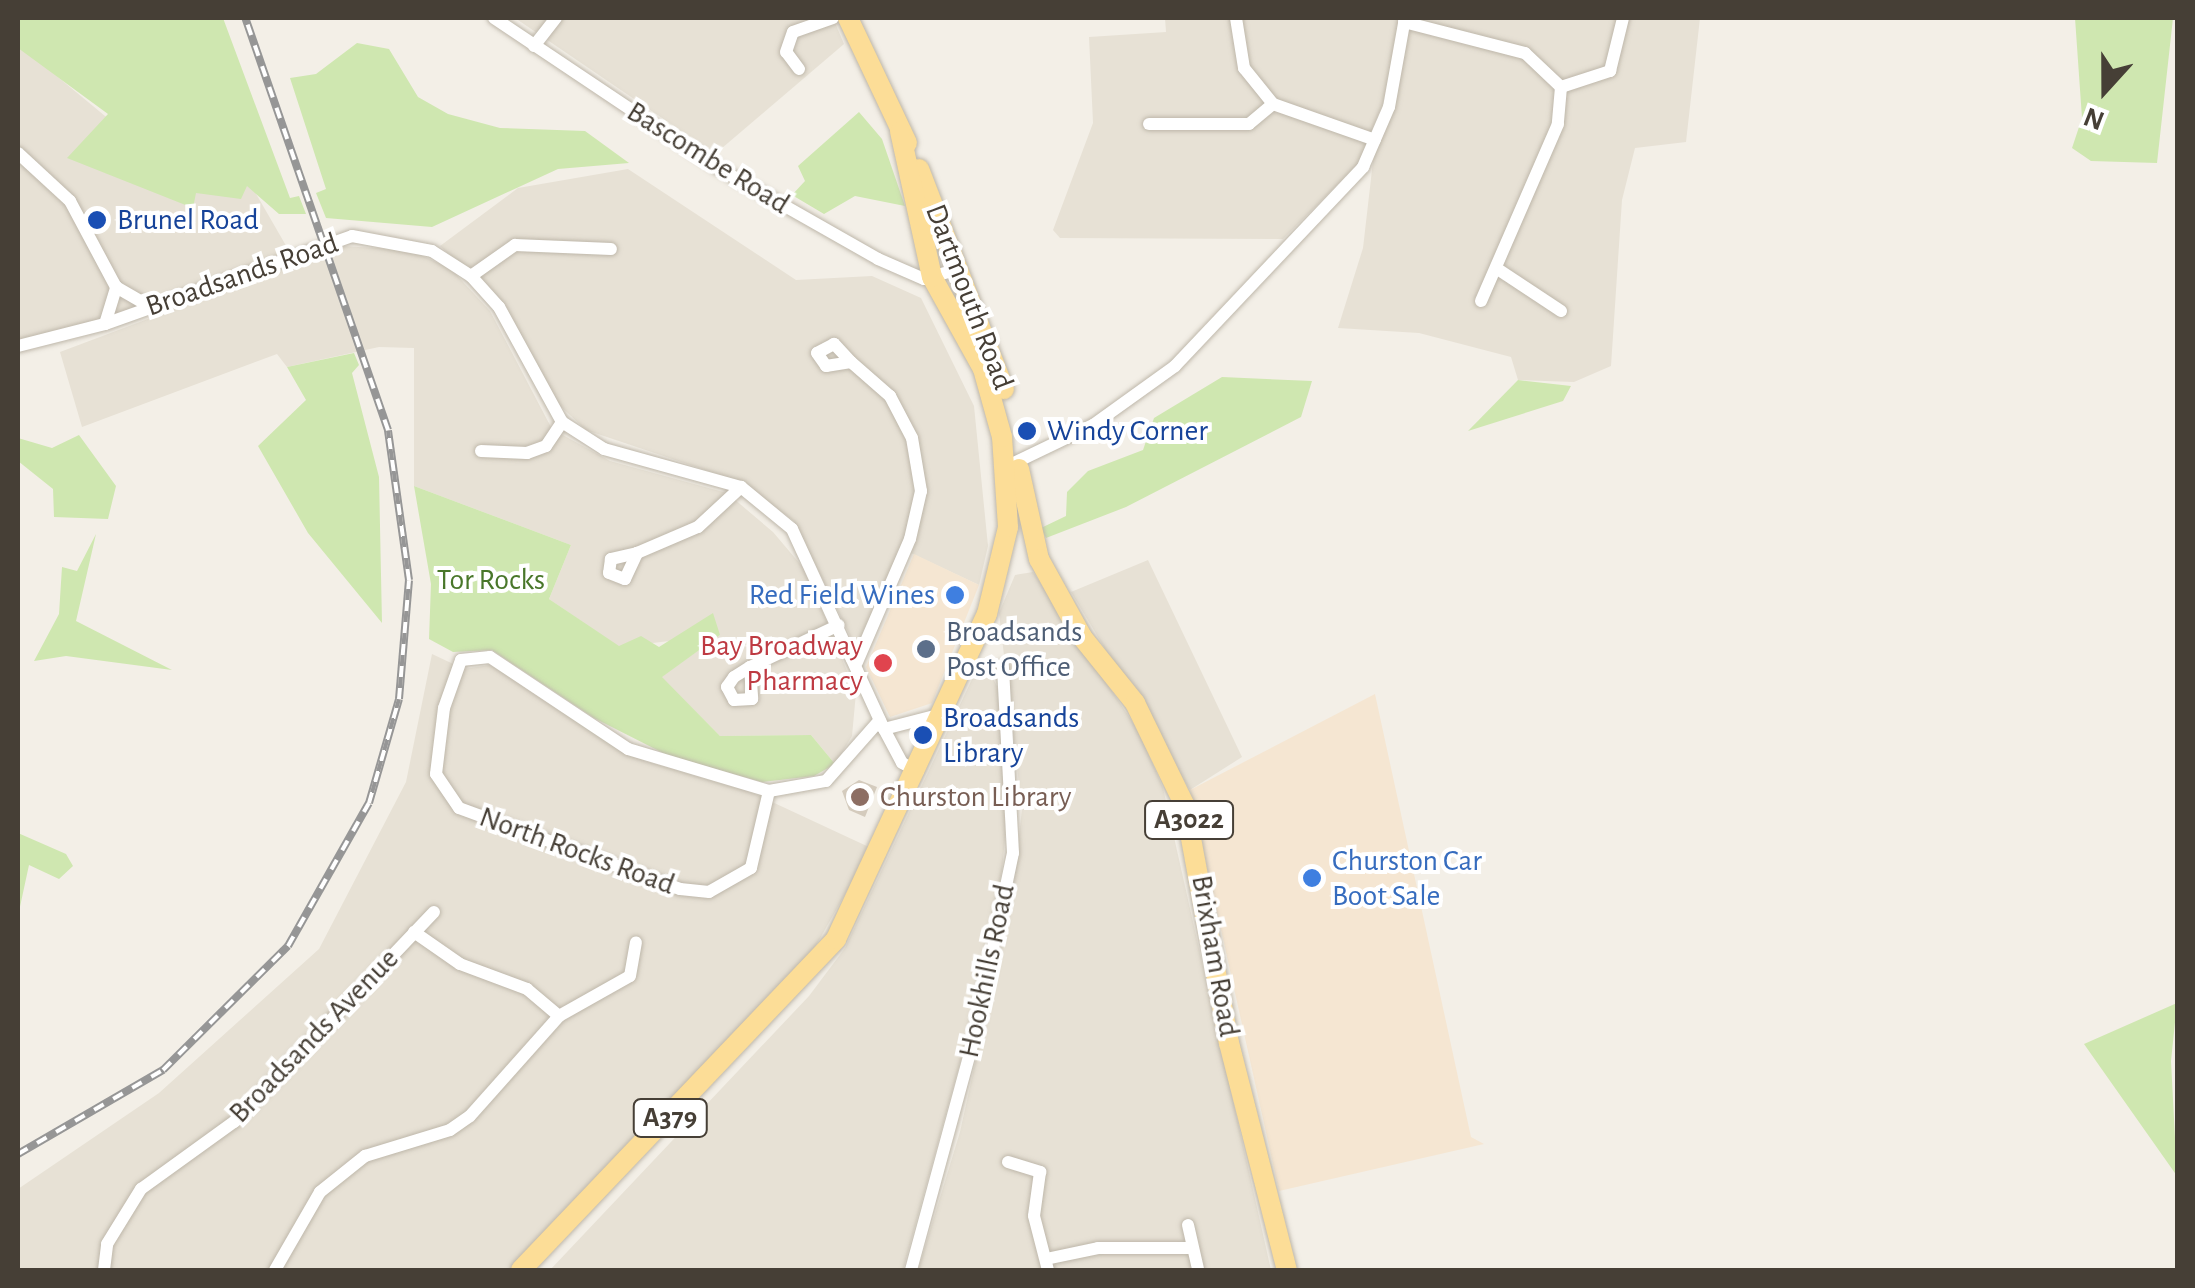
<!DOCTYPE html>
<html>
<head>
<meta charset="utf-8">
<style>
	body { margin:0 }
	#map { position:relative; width:2195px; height:1288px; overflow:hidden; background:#f3efe7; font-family:"Alegreya Sans",sans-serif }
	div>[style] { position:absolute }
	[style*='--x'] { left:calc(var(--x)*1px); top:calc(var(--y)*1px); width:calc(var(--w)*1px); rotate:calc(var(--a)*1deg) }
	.residential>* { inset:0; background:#e7e1d5 }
	.commercial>* { inset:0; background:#f5e6d2 }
	.green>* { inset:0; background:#cfe7b0 }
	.building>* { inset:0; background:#d4cbbd }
	.roads { filter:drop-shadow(0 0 2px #beb7aa) drop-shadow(0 0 2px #beb7aa) }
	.street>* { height:12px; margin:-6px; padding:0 6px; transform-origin:6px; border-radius:6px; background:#fff }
	.primary>* { height:20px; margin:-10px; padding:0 10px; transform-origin:10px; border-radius:10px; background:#fcdd97 }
	.rail>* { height:8px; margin-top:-4px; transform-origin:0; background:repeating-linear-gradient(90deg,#fff 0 11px,#969696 0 22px); box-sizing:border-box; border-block:2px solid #969696 }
	.dots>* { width:28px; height:28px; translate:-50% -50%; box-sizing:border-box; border:5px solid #fff; border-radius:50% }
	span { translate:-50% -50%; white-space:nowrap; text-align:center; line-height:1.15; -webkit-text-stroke:8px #fff; paint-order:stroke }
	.shield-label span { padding:2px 8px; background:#fff; border:2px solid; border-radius:8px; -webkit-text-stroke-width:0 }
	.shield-label { font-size:28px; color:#463f36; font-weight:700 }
	.street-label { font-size:30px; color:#463f36 }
	.transit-label { font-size:30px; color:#164399 }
	.left { translate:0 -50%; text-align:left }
	.park-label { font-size:30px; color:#49772a }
	.shop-label { font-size:30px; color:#366cbe }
	.right { translate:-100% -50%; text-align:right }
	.service-label { font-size:30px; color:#4e5e75 }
	.health-label { font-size:30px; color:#be3a42 }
	.education-label { font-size:30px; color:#785e54 }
	.frame { position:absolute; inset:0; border:20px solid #463f36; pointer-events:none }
	.north { position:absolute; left:2055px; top:40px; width:100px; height:100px; -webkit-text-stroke:8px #fff; paint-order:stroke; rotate:201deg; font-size:28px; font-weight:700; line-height:40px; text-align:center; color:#463f36 }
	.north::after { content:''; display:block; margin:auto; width:35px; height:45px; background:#463f36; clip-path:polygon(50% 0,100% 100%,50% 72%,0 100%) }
</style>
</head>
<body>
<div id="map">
	<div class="residential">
		<div style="clip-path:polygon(515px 18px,833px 18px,844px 44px,715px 154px)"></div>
		<div style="clip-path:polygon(1165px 18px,1401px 18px,1383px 103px,1358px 164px,1283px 239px,1060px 238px,1053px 230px,1093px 123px,1089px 37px,1166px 32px)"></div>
		<div style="clip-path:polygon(1407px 18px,1700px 18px,1686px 142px,1635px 148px,1622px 200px,1611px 366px,1574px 382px,1518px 380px,1511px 357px,1419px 333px,1338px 328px,1363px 248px,1375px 144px)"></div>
		<div style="clip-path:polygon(18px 44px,134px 140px,244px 173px,292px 256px,18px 346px)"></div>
		<div style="clip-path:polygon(628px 169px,796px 280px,872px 276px,921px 298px,974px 406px,988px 546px,979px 585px,900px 548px,856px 648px,794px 521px,741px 482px,586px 430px,555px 401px,502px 303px,440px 246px,518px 188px)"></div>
		<div style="clip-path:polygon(342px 246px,410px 250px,451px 269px,490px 311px,552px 429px,610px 461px,727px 493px,773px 532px,806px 571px,856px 693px,852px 736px,835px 764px,811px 735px,720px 736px,661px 677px,720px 635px,619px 647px,549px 599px,571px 545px,414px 486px,414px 348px,379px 347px,287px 367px,277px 354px,82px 427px,60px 352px)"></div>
		<div style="clip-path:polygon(1148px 560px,1242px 757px,1190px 790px,1071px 592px)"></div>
		<div style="clip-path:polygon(1033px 572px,1139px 732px,1163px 788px,1271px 1270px,918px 1270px,960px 1132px,1013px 891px,1022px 809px,999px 613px,1015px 575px)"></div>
		<div style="clip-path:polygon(432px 654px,464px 669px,490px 665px,645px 761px,753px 793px,871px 848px,805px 965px,514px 1270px,18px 1270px,18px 1189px,159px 1093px,319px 949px,406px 782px)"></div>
		<div style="clip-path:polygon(973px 677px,993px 678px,1000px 693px,1008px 806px,1002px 870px,972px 1019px,903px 1270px,550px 1270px,809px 996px,845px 948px)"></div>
	</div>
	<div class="commercial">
		<div style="clip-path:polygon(914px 554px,979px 585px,932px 703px,890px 717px,866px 667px)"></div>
		<div style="clip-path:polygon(1375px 694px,1471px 1137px,1484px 1144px,1279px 1191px,1190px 790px)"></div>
	</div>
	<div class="green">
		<div style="clip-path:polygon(18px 18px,223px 18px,290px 198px,299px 196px,306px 214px,279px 214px,247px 186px,241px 199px,196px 193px,193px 208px,67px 158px,108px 114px,18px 48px)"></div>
		<div style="clip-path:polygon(2075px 18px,2173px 18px,2157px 163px,2091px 161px,2072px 148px,2082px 118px)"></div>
		<div style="clip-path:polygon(357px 43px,389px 49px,418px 97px,448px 114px,500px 128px,585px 131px,629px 163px,558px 169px,432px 227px,326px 218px,316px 193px,326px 189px,290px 78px,316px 74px)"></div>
		<div style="clip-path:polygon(859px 112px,882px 139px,905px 206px,855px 196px,824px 214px,792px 195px,805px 181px,798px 166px)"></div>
		<div style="clip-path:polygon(354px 353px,359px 365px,352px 373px,379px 477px,382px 623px,308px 533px,258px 446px,306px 400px,287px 367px)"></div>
		<div style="clip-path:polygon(1222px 377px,1312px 381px,1301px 417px,1126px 507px,1046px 538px,1041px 528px,1066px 516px,1067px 492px,1088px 471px,1143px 450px,1154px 418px)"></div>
		<div style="clip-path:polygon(1518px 380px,1571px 386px,1563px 401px,1468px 431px)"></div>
		<div style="clip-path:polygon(79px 435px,116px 486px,108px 519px,54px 517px,53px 489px,18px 461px,18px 438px,52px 448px)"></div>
		<div style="clip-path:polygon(414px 486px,571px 545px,549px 599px,619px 646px,641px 636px,659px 647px,713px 613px,720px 635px,662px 677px,720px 736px,811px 735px,835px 764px,814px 776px,762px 782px,669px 756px,594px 718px,492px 650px,453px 652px,429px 639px,431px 584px)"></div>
		<div style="clip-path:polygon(96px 534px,76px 621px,172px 670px,66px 656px,34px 661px,59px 614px,62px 567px,77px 571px)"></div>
		<div style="clip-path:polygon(18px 833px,66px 854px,73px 866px,59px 879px,29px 865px,18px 916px)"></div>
		<div style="clip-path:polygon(2177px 1003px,2171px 1061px,2177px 1176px,2084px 1044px)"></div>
	</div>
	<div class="building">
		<div style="clip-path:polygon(859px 780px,877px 787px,865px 817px,849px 810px,842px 791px)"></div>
	</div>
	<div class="roads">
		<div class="street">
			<div style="--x:494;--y:18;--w:270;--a:33.8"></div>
			<div style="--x:718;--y:168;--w:184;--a:29.6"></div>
			<div style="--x:878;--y:259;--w:50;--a:23.5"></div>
			<div style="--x:924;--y:279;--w:37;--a:-16"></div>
			<div style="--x:1236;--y:18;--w:51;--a:80.9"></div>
			<div style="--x:1244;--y:68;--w:46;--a:51.1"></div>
			<div style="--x:1273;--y:104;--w:108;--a:19.4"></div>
			<div style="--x:1404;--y:22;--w:125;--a:14.4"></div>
			<div style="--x:1525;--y:53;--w:50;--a:43.4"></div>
			<div style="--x:1561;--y:87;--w:37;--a:95"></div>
			<div style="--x:1558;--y:124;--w:193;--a:113.5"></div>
			<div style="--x:534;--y:46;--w:36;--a:-52"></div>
			<div style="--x:799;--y:69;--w:21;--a:-127"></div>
			<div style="--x:786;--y:52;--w:21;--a:-71"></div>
			<div style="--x:793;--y:32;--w:42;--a:-19.3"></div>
			<div style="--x:1561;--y:87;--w:52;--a:-18.1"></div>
			<div style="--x:1610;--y:71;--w:55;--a:-76.2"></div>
			<div style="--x:1149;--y:124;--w:100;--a:0"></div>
			<div style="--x:1249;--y:124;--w:31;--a:-40"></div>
			<div style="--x:18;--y:153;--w:71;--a:42.7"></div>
			<div style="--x:70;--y:201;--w:98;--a:61.9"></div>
			<div style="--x:116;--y:287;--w:38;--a:30"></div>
			<div style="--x:1496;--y:268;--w:78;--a:33.5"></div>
			<div style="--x:471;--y:276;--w:54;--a:-35.2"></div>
			<div style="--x:515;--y:245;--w:96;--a:2.4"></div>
			<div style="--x:105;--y:324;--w:39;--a:-73"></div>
			<div style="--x:18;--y:346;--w:90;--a:-14.2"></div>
			<div style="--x:105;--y:324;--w:262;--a:-19.6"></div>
			<div style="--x:352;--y:236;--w:81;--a:10.6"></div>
			<div style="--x:432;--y:251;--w:46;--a:32.7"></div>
			<div style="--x:471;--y:276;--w:42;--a:47.9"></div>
			<div style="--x:499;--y:307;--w:131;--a:61.3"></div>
			<div style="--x:562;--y:422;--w:50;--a:32.7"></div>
			<div style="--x:604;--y:449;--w:142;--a:15.5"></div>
			<div style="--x:741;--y:487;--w:66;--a:39.5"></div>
			<div style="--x:792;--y:529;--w:220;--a:65.3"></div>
			<div style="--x:884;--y:729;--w:60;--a:-14.5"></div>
			<div style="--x:851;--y:362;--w:25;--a:-133"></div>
			<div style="--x:834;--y:344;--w:19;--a:152"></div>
			<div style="--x:817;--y:353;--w:16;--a:55"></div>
			<div style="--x:826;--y:366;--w:25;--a:-9"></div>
			<div style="--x:851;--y:362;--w:52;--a:41.1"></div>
			<div style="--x:890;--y:396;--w:47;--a:62.4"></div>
			<div style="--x:912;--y:438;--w:54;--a:80.4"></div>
			<div style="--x:921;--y:491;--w:49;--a:102.9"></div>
			<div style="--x:910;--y:539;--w:134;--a:113.3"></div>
			<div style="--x:481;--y:451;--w:46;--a:2.5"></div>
			<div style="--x:527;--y:453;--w:20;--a:-20"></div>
			<div style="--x:546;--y:446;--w:29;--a:-56"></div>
			<div style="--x:1012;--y:464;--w:90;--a:-25.7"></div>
			<div style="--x:1093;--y:425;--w:101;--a:-35.7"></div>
			<div style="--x:1175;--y:366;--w:274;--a:-46.6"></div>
			<div style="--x:1363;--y:167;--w:65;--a:-66.6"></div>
			<div style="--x:1389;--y:107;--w:90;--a:-79.8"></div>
			<div style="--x:637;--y:553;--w:27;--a:167"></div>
			<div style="--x:611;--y:559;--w:14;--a:98"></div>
			<div style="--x:609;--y:573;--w:17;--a:21"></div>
			<div style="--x:625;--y:579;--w:29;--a:-65"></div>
			<div style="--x:637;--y:553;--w:66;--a:-23.1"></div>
			<div style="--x:698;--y:527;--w:59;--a:-42.9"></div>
			<div style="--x:750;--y:667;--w:32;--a:86"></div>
			<div style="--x:752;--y:699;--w:18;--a:177"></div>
			<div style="--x:734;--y:700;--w:15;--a:-118"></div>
			<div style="--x:727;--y:687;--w:12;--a:-55"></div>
			<div style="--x:734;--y:677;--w:19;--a:-32"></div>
			<div style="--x:750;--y:667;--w:98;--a:-25.3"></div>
			<div style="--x:884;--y:729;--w:38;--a:62"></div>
			<div style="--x:902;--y:763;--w:18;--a:27"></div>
			<div style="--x:769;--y:791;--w:79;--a:103.2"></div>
			<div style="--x:751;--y:868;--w:48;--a:150.3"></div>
			<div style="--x:709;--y:892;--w:29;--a:-174"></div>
			<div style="--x:680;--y:889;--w:235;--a:-159.9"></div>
			<div style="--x:459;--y:808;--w:41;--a:-124.1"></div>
			<div style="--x:436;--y:774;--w:66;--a:-83.1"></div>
			<div style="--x:444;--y:708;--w:51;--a:-70.5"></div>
			<div style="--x:461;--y:660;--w:29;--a:-6"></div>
			<div style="--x:490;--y:657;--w:166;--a:33.7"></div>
			<div style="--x:628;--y:749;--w:147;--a:16.6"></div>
			<div style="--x:769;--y:791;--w:58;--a:-10"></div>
			<div style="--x:826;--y:781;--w:81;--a:-48.5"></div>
			<div style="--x:414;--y:932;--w:56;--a:34.8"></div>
			<div style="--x:460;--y:964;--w:72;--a:20.5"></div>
			<div style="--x:527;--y:989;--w:42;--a:40.2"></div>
			<div style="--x:1008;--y:1162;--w:34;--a:17"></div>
			<div style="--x:1040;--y:1172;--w:44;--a:97.8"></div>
			<div style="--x:1034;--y:1216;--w:56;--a:75.5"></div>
			<div style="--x:1188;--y:1225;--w:45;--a:77.2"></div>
			<div style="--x:1046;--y:1259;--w:53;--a:-11.9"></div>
			<div style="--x:1098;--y:1248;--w:94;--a:0"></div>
			<div style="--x:104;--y:1270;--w:26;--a:-83"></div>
			<div style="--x:107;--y:1244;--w:65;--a:-58.3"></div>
			<div style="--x:141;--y:1189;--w:115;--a:-35.8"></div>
			<div style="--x:234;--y:1122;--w:290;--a:-46.4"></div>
			<div style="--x:275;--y:1270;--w:90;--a:-60"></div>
			<div style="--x:320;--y:1192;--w:58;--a:-38.7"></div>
			<div style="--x:365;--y:1156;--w:89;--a:-17"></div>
			<div style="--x:450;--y:1130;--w:24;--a:-35"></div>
			<div style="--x:470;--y:1116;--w:134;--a:-48.3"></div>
			<div style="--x:559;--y:1016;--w:81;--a:-29.4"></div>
			<div style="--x:630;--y:976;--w:34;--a:-80"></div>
			<div style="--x:911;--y:1270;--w:240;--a:-74.8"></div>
			<div style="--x:974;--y:1038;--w:189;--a:-78.1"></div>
			<div style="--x:1013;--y:853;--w:187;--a:-93.1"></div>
		</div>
		<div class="primary">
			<div style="--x:848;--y:18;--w:138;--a:64.7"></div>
			<div style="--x:919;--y:169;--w:236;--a:68.9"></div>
			<div style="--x:1019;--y:469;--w:92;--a:77.5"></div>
			<div style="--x:1039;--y:559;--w:89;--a:61.1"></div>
			<div style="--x:1082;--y:637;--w:85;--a:51.2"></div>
			<div style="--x:1135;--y:703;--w:114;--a:64.1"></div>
			<div style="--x:1185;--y:806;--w:241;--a:79.5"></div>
			<div style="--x:1229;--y:1043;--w:234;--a:75.7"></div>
			<div style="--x:521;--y:1270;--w:457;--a:-46.4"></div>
			<div style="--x:836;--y:939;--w:358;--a:-65.1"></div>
			<div style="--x:987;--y:614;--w:89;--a:-76.4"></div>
			<div style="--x:1008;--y:527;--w:90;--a:-93.8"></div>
			<div style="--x:1002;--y:437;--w:71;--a:-105.6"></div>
			<div style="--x:983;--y:369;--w:105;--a:-119"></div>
			<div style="--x:932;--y:277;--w:149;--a:-102.4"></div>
		</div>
	</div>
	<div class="rail">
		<div style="--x:18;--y:1154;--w:168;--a:-30.1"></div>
		<div style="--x:163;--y:1070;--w:176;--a:-44.8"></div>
		<div style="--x:288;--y:946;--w:164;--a:-60.5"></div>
		<div style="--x:369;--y:803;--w:108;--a:-73.9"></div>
		<div style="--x:399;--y:699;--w:119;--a:-85.2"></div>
		<div style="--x:409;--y:580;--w:151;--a:-98"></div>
		<div style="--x:388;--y:430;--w:436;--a:-109.1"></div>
	</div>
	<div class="dots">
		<div style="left:97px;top:220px;background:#1a4fb4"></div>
		<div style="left:1027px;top:431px;background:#1a4fb4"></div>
		<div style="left:955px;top:595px;background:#3f7fe0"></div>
		<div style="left:926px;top:649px;background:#5c6f8a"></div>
		<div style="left:883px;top:663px;background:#e0444e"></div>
		<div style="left:923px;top:735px;background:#1a4fb4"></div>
		<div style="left:860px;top:797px;background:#8d6e63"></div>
		<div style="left:1312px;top:878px;background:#3f7fe0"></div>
	</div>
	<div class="shield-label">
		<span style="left:1189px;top:820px">A3022</span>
		<span style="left:670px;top:1118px">A379</span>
	</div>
	<div class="street-label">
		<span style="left:708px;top:158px;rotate:32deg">Bascombe Road</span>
		<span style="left:242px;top:275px;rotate:-19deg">Broadsands Road</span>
		<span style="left:969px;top:297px;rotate:69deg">Dartmouth Road</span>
		<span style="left:577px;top:851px;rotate:20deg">North Rocks Road</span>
		<span style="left:1215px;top:956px;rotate:80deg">Brixham Road</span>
		<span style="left:987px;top:971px;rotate:-78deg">Hookhills Road</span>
		<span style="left:314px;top:1036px;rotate:-46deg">Broadsands Avenue</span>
	</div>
	<div class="transit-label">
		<span class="left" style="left:117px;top:220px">Brunel Road</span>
		<span class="left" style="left:1047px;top:431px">Windy Corner</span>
		<span class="left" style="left:943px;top:735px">Broadsands<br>Library</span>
	</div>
	<div class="park-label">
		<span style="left:491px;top:580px">Tor Rocks</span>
	</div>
	<div class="shop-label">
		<span class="right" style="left:935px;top:595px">Red Field Wines</span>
		<span class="left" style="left:1332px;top:878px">Churston Car<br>Boot Sale</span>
	</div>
	<div class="service-label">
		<span class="left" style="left:946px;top:649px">Broadsands<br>Post Office</span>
	</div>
	<div class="health-label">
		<span class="right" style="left:863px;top:663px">Bay Broadway<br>Pharmacy</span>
	</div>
	<div class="education-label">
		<span class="left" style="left:880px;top:797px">Churston Library</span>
	</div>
	<div class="frame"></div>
	<div class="north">N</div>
</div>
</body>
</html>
